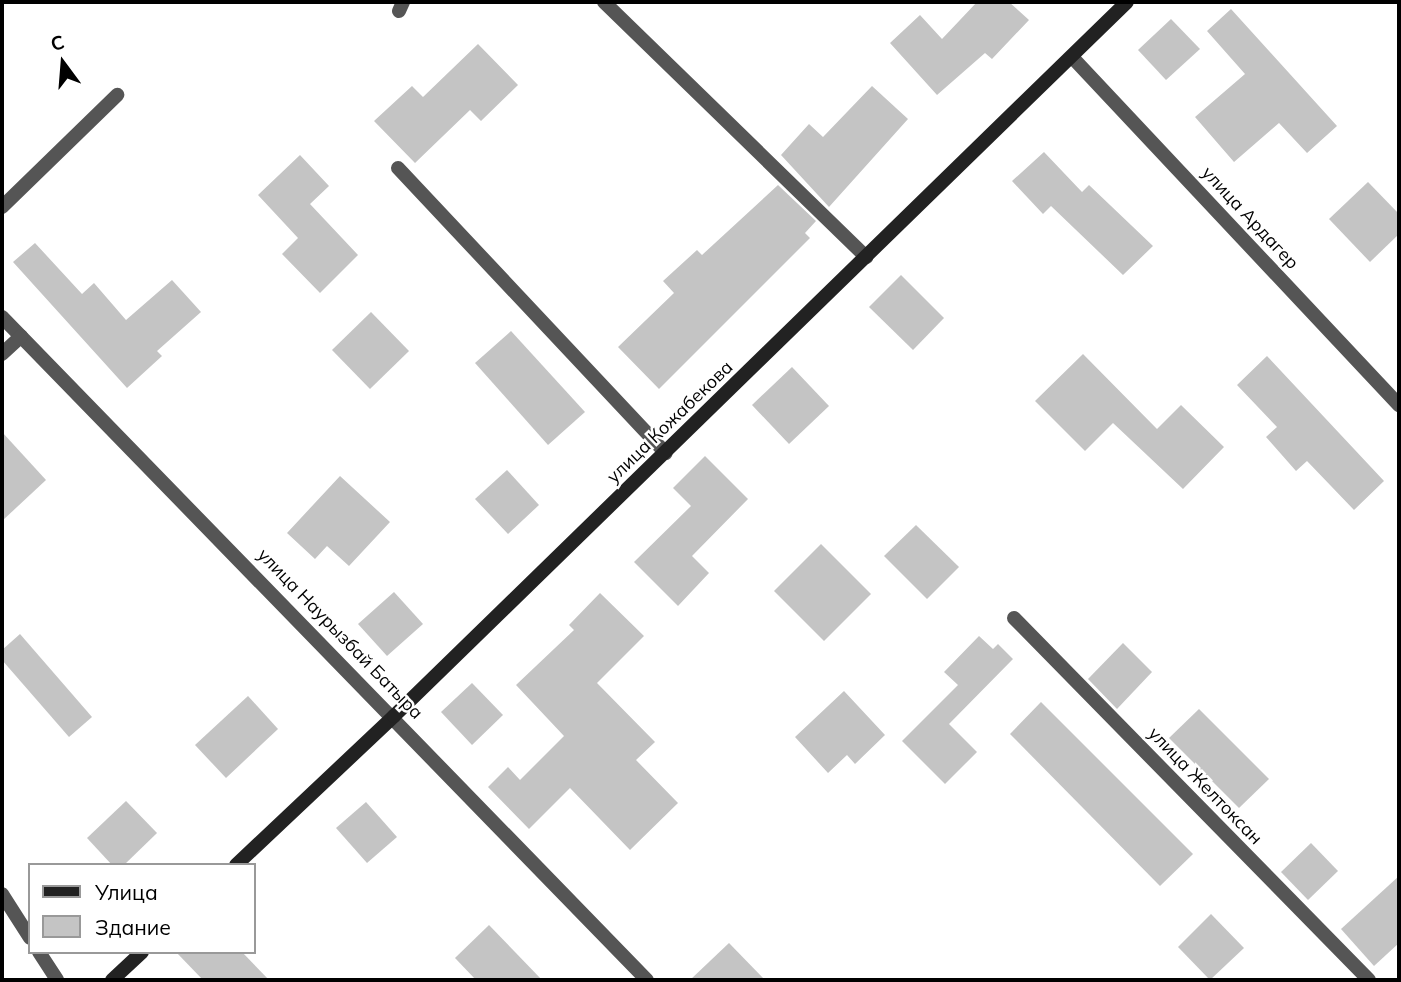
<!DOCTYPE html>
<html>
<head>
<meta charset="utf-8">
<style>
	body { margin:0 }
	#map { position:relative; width:1401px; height:982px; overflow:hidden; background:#fff; font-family:Mulish,sans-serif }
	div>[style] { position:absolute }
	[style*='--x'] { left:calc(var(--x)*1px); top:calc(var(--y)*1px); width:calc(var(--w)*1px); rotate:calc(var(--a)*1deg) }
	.building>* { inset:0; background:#c4c4c4 }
	.street>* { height:14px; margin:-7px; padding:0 7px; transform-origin:7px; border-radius:7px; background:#555 }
	.secondary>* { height:14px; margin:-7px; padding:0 7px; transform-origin:7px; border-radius:7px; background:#222 }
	span { translate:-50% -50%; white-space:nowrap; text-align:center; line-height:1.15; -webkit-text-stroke:5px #fff; paint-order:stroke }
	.street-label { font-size:18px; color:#000 }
	.frame { position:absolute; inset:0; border:4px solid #000; pointer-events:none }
	.legend { position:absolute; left:28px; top:863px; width:228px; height:91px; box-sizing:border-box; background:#fff; border:2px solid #999; margin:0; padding:9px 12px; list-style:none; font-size:21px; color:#000 }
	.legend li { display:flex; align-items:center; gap:14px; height:35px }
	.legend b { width:35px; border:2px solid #999 }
	.north { position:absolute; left:28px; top:28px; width:70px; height:70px; -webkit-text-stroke:5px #fff; paint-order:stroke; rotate:344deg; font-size:19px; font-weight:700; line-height:28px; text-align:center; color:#000 }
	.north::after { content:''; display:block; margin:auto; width:24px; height:32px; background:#000; clip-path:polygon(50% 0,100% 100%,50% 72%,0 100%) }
</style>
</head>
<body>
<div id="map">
	<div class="building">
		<div style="clip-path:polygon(977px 2px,1009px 2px,1029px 20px,992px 59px,985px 53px,937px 95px,890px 43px,920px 15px,942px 39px)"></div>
		<div style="clip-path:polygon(1231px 9px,1337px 126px,1307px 153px,1279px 123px,1234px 162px,1195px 117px,1245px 74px,1207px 31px)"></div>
		<div style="clip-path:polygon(1171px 19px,1200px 49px,1166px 80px,1138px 50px)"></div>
		<div style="clip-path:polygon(478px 44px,518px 85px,481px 121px,470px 110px,415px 163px,374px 121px,412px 86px,423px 97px)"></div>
		<div style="clip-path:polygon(872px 86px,908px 119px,829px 207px,781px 155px,809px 124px,823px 137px)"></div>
		<div style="clip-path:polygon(1044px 152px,1082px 192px,1089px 185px,1153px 246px,1123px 275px,1051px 206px,1043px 214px,1012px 181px)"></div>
		<div style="clip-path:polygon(300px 155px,329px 186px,310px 204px,358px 255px,320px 293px,282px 254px,298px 238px,258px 195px)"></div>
		<div style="clip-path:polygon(1368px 182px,1399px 214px,1399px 234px,1370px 262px,1329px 219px)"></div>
		<div style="clip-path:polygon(778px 185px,816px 221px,805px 233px,810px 238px,659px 389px,618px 347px,674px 293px,663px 281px,697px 250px,702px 255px)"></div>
		<div style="clip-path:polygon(35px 243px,82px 294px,94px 283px,126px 320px,172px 280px,201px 312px,157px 351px,162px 356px,127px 388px,13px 262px)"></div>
		<div style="clip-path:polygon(901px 275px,944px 318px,913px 350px,869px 307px)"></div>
		<div style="clip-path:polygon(371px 312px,409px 351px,370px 389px,332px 350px)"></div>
		<div style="clip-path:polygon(511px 331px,585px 412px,548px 445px,475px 363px)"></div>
		<div style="clip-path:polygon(1083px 354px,1157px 429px,1181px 405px,1224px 447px,1183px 489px,1113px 423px,1085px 451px,1035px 401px)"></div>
		<div style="clip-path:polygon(1267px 356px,1384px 481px,1354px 510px,1307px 461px,1296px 471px,1266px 437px,1277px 427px,1237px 385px)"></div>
		<div style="clip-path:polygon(792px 367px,829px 406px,789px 444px,752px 405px)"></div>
		<div style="clip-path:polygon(2px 432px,46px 480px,2px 521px)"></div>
		<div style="clip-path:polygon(705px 456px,748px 499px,692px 556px,709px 573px,678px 606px,634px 562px,691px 506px,673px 488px)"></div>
		<div style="clip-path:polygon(507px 470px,539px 505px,508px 534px,475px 499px)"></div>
		<div style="clip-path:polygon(340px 476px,390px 522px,349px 566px,327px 546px,315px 559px,287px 533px)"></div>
		<div style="clip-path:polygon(916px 525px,959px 567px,927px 599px,884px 556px)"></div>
		<div style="clip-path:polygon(821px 544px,871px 594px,824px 641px,774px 591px)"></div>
		<div style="clip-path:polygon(394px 592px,423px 624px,387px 656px,358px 624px)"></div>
		<div style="clip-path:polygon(600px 593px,644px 636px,597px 683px,655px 742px,636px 760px,678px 803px,630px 850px,570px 788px,529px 829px,488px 787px,508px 767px,520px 780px,564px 736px,516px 685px,574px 630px,569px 625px)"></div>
		<div style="clip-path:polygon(20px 634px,92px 717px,69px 737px,2px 660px,2px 650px)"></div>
		<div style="clip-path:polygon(979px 636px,993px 649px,998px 644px,1013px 659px,949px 724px,977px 752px,945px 784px,902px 741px,958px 685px,944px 672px)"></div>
		<div style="clip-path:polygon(1123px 643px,1152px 672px,1117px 709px,1088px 679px)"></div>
		<div style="clip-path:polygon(472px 683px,503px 715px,472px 745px,441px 712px)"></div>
		<div style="clip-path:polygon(844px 691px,885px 735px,855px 764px,847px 755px,828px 773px,795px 737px)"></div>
		<div style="clip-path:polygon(248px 696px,278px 729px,226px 778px,195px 745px)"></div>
		<div style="clip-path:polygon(1041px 702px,1193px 854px,1160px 886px,1010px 734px)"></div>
		<div style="clip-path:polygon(1199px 709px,1269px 779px,1239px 808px,1169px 738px)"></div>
		<div style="clip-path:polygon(126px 801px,157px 833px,124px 865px,112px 865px,87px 838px)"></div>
		<div style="clip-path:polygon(366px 802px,397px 837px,367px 863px,336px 828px)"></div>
		<div style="clip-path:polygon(1311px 843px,1338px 871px,1308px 900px,1281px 872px)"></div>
		<div style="clip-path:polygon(1399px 876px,1399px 943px,1374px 966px,1341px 929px)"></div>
		<div style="clip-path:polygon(1211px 914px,1244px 948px,1210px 980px,1178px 947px)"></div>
		<div style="clip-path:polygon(489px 925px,542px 980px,476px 980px,455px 958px)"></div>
		<div style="clip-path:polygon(729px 943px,765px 980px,690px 980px)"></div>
		<div style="clip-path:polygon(176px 952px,242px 952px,269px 980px,203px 980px)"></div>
	</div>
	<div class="street">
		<div style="--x:604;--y:2;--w:366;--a:44.2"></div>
		<div style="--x:399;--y:11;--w:10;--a:-66"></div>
		<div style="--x:1072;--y:57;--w:478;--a:46.8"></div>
		<div style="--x:398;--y:168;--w:391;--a:46.8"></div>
		<div style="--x:2;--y:207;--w:161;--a:-44.2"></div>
		<div style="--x:2;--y:317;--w:925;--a:45.79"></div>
		<div style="--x:2;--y:354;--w:26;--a:-43"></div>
		<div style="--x:1014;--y:618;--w:507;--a:45.56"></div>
		<div style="--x:2;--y:894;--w:52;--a:57.5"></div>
		<div style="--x:39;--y:952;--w:33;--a:57"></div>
	</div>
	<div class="secondary">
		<div style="--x:236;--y:865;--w:217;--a:-43.3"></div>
		<div style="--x:394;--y:716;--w:1023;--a:-44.25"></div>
		<div style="--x:112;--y:980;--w:41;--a:-43"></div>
	</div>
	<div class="street-label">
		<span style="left:1250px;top:218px;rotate:47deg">улица Ардагер</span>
		<span style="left:670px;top:422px;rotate:-44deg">улица Кожабекова</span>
		<span style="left:340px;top:634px;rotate:46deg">улица Наурызбай Батыра</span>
		<span style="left:1205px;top:786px;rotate:46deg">улица Желтоксан</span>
	</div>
	<div class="frame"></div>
	<ul class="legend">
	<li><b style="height:9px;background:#222"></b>Улица</li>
	<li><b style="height:19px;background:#c4c4c4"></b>Здание</li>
	</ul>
	<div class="north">С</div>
</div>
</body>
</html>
